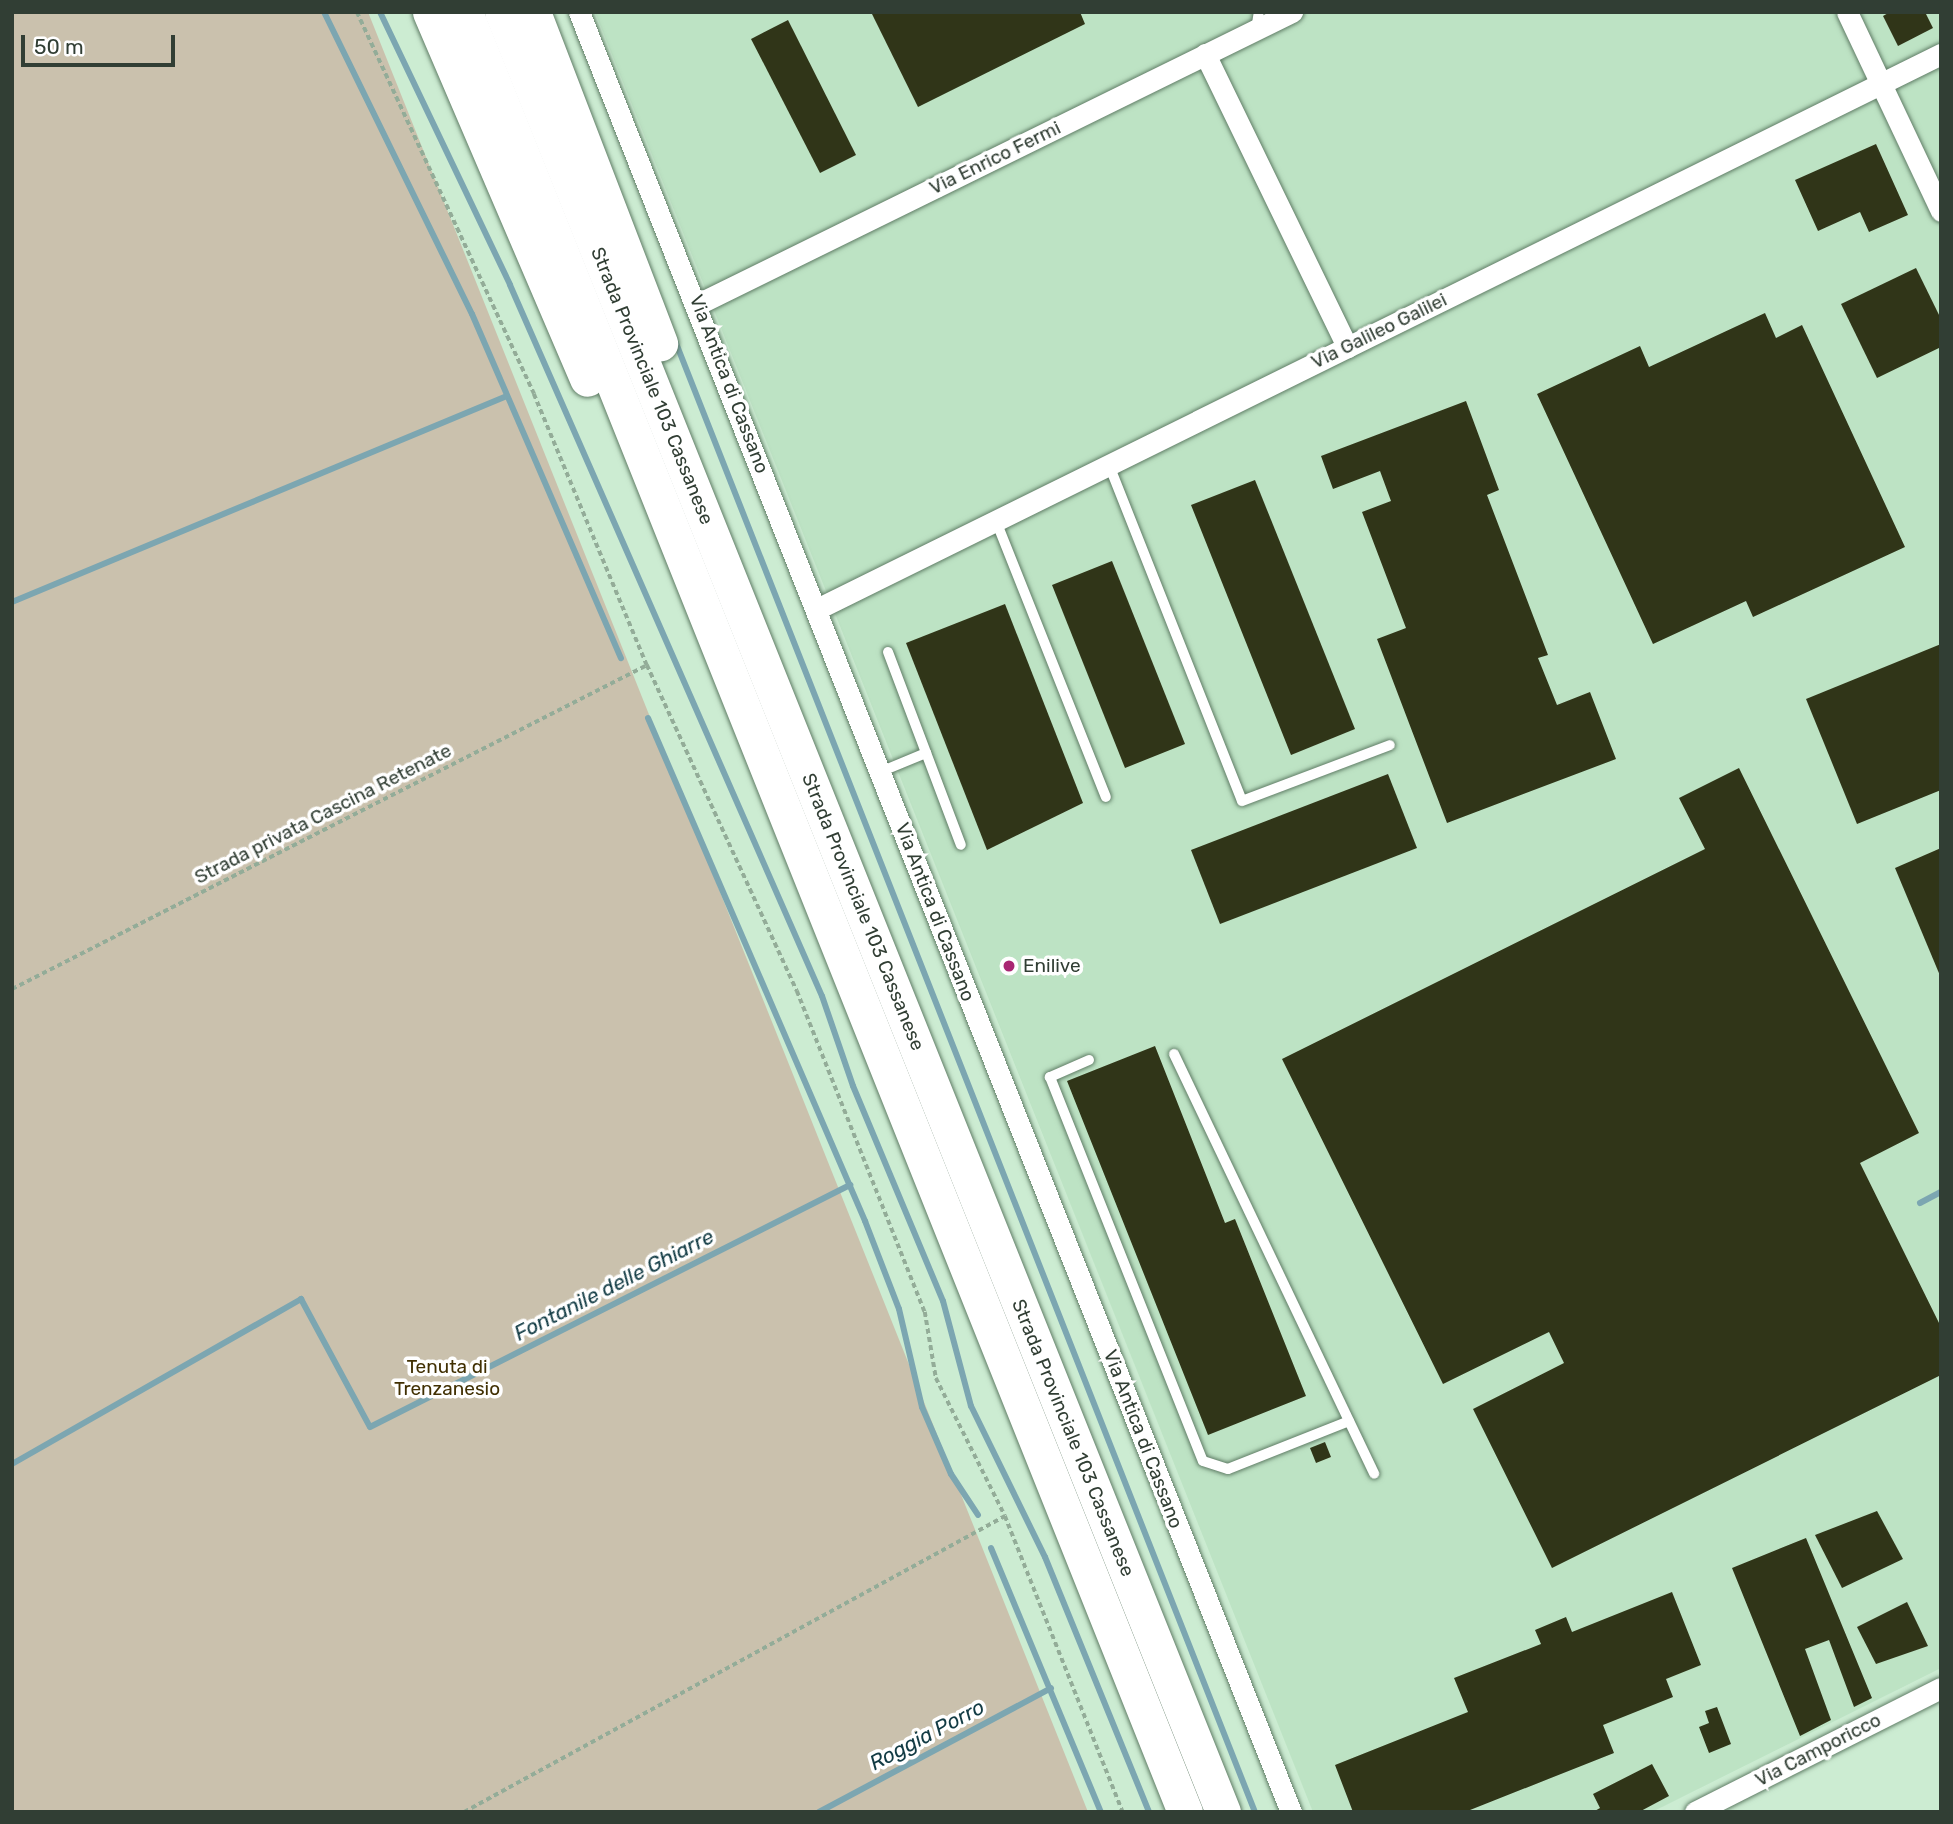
<!DOCTYPE html>
<html>
<head>
<meta charset="utf-8">
<style>
	body { margin:0 }
	#map { position:relative; width:1953px; height:1824px; overflow:hidden; background:#ccecd2; font-family:Rubik,sans-serif }
	div>[style] { position:absolute }
	[style*='--x'] { left:calc(var(--x)*1px); top:calc(var(--y)*1px); width:calc(var(--w)*1px); rotate:calc(var(--a)*1deg) }
	.built>* { inset:0; background:#bde3c4 }
	.green>* { inset:0; background:#cac1ad }
	.stream>* { height:6px; margin:-3px; padding:0 3px; transform-origin:3px; border-radius:3px; background:#7ca6b1 }
	.building>* { inset:0; background:#303518 }
	.path>* { height:3.5px; margin-top:-1.75px; transform-origin:0; background:repeating-linear-gradient(90deg,#93ac98 0 5px,transparent 0 8.5px) }
	.roads { filter:drop-shadow(0 0 2px #607d66) drop-shadow(0 0 2px #607d66) }
	.service>* { height:10px; margin:-5px; padding:0 5px; transform-origin:5px; border-radius:5px; background:#fff }
	.minor>* { height:21px; margin:-10.5px; padding:0 10.5px; transform-origin:10.5px; border-radius:10.5px; background:#fff }
	.trunk>* { height:35px; margin:-17.5px; padding:0 17.5px; transform-origin:17.5px; border-radius:17.5px; background:#fff }
	.dots>* { width:19px; height:19px; translate:-50% -50%; box-sizing:border-box; border:4px solid #fff; border-radius:50% }
	span { translate:-50% -50%; white-space:nowrap; text-align:center; line-height:1.15; -webkit-text-stroke:7px #fff; paint-order:stroke }
	.street-label { font-size:19px; color:#313e34 }
	.poi-label { font-size:19px; color:#313e34 }
	.left { translate:0 -50%; text-align:left }
	.park-label { font-size:19px; color:#413003 }
	.water-label { font-size:21px; color:#123b44; font-style:italic }
	.frame { position:absolute; inset:0; border:14px solid #313e34; pointer-events:none }
	.scale { position:absolute; left:21px; top:35px; width:154px; height:32px; box-sizing:border-box; border:4px solid #313e34; border-top:0; padding-left:9px; font-size:21px; line-height:24px; white-space:nowrap; color:#313e34; -webkit-text-stroke:5px #fff; paint-order:stroke }
</style>
</head>
<body>
<div id="map">
	<div class="built">
		<div style="clip-path:polygon(595px 12px,1941px 12px,1941px 1668px,1652px 1812px,1313px 1812px)"></div>
	</div>
	<div class="green">
		<div style="clip-path:polygon(12px 12px,368px 12px,1088px 1812px,12px 1812px)"></div>
	</div>
	<div class="stream">
		<div style="--x:324;--y:12;--w:336;--a:63.9"></div>
		<div style="--x:472;--y:314;--w:375;--a:66.6"></div>
		<div style="--x:380;--y:12;--w:302;--a:64.5"></div>
		<div style="--x:510;--y:285;--w:776;--a:66.31"></div>
		<div style="--x:822;--y:996;--w:95;--a:71"></div>
		<div style="--x:853;--y:1086;--w:233;--a:67.3"></div>
		<div style="--x:943;--y:1301;--w:109;--a:75.1"></div>
		<div style="--x:971;--y:1406;--w:168;--a:63.9"></div>
		<div style="--x:1045;--y:1557;--w:275;--a:67.8"></div>
		<div style="--x:674;--y:338;--w:1584;--a:68.49"></div>
		<div style="--x:12;--y:602;--w:536;--a:-22.6"></div>
		<div style="--x:648;--y:718;--w:548;--a:66.66"></div>
		<div style="--x:865;--y:1221;--w:94;--a:68.9"></div>
		<div style="--x:899;--y:1309;--w:101;--a:76.8"></div>
		<div style="--x:922;--y:1407;--w:73;--a:66.6"></div>
		<div style="--x:951;--y:1474;--w:49;--a:56.6"></div>
		<div style="--x:1920;--y:1203;--w:24;--a:-28"></div>
		<div style="--x:12;--y:1464;--w:333;--a:-29.7"></div>
		<div style="--x:301;--y:1299;--w:145;--a:61.7"></div>
		<div style="--x:370;--y:1427;--w:538;--a:-26.76"></div>
		<div style="--x:991;--y:1548;--w:286;--a:67.4"></div>
		<div style="--x:819;--y:1812;--w:263;--a:-28.1"></div>
	</div>
	<div class="building">
		<div style="clip-path:polygon(871px 12px,1080px 12px,1085px 24px,918px 107px)"></div>
		<div style="clip-path:polygon(1890px 12px,1925px 12px,1933px 28px,1898px 46px,1883px 16px)"></div>
		<div style="clip-path:polygon(788px 20px,856px 155px,820px 173px,751px 39px)"></div>
		<div style="clip-path:polygon(1876px 144px,1908px 215px,1869px 232px,1860px 212px,1818px 231px,1795px 180px)"></div>
		<div style="clip-path:polygon(1916px 268px,1941px 319px,1941px 347px,1877px 378px,1841px 304px)"></div>
		<div style="clip-path:polygon(1765px 313px,1776px 338px,1802px 325px,1905px 547px,1753px 617px,1746px 601px,1653px 644px,1537px 394px,1640px 346px,1649px 367px)"></div>
		<div style="clip-path:polygon(1466px 401px,1499px 490px,1487px 495px,1548px 655px,1538px 658px,1557px 705px,1590px 692px,1616px 759px,1447px 823px,1377px 639px,1406px 628px,1362px 512px,1391px 501px,1380px 471px,1333px 489px,1321px 456px)"></div>
		<div style="clip-path:polygon(1255px 480px,1355px 729px,1291px 755px,1191px 505px)"></div>
		<div style="clip-path:polygon(1112px 561px,1185px 744px,1125px 768px,1052px 585px)"></div>
		<div style="clip-path:polygon(1005px 604px,1083px 803px,987px 850px,906px 643px)"></div>
		<div style="clip-path:polygon(1941px 644px,1941px 790px,1857px 824px,1806px 699px)"></div>
		<div style="clip-path:polygon(1739px 768px,1919px 1133px,1860px 1163px,1941px 1327px,1941px 1375px,1552px 1568px,1473px 1409px,1564px 1363px,1549px 1332px,1443px 1384px,1282px 1059px,1705px 849px,1679px 798px)"></div>
		<div style="clip-path:polygon(1388px 774px,1417px 848px,1220px 924px,1191px 850px)"></div>
		<div style="clip-path:polygon(1941px 848px,1941px 978px,1895px 868px)"></div>
		<div style="clip-path:polygon(1155px 1046px,1225px 1223px,1235px 1219px,1306px 1396px,1208px 1435px,1067px 1081px)"></div>
		<div style="clip-path:polygon(1325px 1442px,1331px 1457px,1316px 1463px,1310px 1448px)"></div>
		<div style="clip-path:polygon(1877px 1511px,1903px 1559px,1842px 1588px,1815px 1535px)"></div>
		<div style="clip-path:polygon(1806px 1538px,1872px 1698px,1854px 1707px,1829px 1640px,1805px 1649px,1831px 1720px,1800px 1736px,1732px 1568px)"></div>
		<div style="clip-path:polygon(1672px 1592px,1701px 1665px,1666px 1679px,1673px 1697px,1603px 1725px,1614px 1753px,1465px 1812px,1353px 1812px,1335px 1765px,1468px 1712px,1454px 1678px,1541px 1644px,1535px 1630px,1566px 1617px,1572px 1632px)"></div>
		<div style="clip-path:polygon(1907px 1602px,1928px 1646px,1876px 1664px,1857px 1627px)"></div>
		<div style="clip-path:polygon(1717px 1707px,1731px 1744px,1709px 1753px,1699px 1727px,1709px 1723px,1705px 1711px)"></div>
		<div style="clip-path:polygon(1652px 1764px,1669px 1796px,1639px 1812px,1593px 1812px,1600px 1808px,1593px 1794px)"></div>
	</div>
	<div class="path">
		<div style="--x:357;--y:12;--w:421;--a:65.1"></div>
		<div style="--x:534;--y:394;--w:294;--a:67.4"></div>
		<div style="--x:647;--y:665;--w:359;--a:65.3"></div>
		<div style="--x:797;--y:991;--w:346;--a:68.3"></div>
		<div style="--x:925;--y:1312;--w:67;--a:80.5"></div>
		<div style="--x:936;--y:1378;--w:154;--a:63.4"></div>
		<div style="--x:1005;--y:1516;--w:319;--a:68.3"></div>
		<div style="--x:12;--y:989;--w:713;--a:-27.03"></div>
		<div style="--x:464;--y:1812;--w:617;--a:-28.68"></div>
	</div>
	<div class="roads">
		<div class="service">
			<div style="--x:1256;--y:30;--w:18;--a:-81"></div>
			<div style="--x:1109;--y:465;--w:361;--a:68.4"></div>
			<div style="--x:1242;--y:801;--w:158;--a:-20.7"></div>
			<div style="--x:996;--y:521;--w:297;--a:68.3"></div>
			<div style="--x:888;--y:652;--w:206;--a:69.3"></div>
			<div style="--x:880;--y:772;--w:50;--a:-22.4"></div>
			<div style="--x:1174;--y:1054;--w:465;--a:64.5"></div>
			<div style="--x:1089;--y:1060;--w:43;--a:156.4"></div>
			<div style="--x:1050;--y:1077;--w:413;--a:68.3"></div>
			<div style="--x:1203;--y:1461;--w:26;--a:18"></div>
			<div style="--x:1228;--y:1469;--w:130;--a:-21.6"></div>
		</div>
		<div class="minor">
			<div style="--x:579;--y:12;--w:1936;--a:68.42"></div>
			<div style="--x:1847;--y:12;--w:220;--a:64.7"></div>
			<div style="--x:1205;--y:54;--w:326;--a:64.1"></div>
			<div style="--x:698;--y:304;--w:662;--a:-26.18"></div>
			<div style="--x:817;--y:609;--w:1254;--a:-26.28"></div>
			<div style="--x:1695;--y:1812;--w:275;--a:-26.8"></div>
		</div>
		<div class="trunk">
			<div style="--x:430;--y:12;--w:399;--a:66.8"></div>
			<div style="--x:465;--y:12;--w:1939;--a:68.2"></div>
			<div style="--x:502;--y:12;--w:1939;--a:68.17"></div>
			<div style="--x:533;--y:12;--w:355;--a:69"></div>
		</div>
	</div>
	<div class="dots">
		<div style="left:1009px;top:966px;background:#a92773"></div>
	</div>
	<div class="street-label">
		<span style="left:995px;top:158px;rotate:-26deg">Via Enrico Fermi</span>
		<span style="left:1379px;top:331px;rotate:-26deg">Via Galileo Galilei</span>
		<span style="left:729px;top:384px;rotate:69deg">Via Antica di Cassano</span>
		<span style="left:652px;top:386px;rotate:68deg">Strada Provinciale 103 Cassanese</span>
		<span style="left:323px;top:814px;rotate:-27deg">Strada privata Cascina Retenate</span>
		<span style="left:863px;top:912px;rotate:68deg">Strada Provinciale 103 Cassanese</span>
		<span style="left:935px;top:912px;rotate:69deg">Via Antica di Cassano</span>
		<span style="left:1073px;top:1438px;rotate:68deg">Strada Provinciale 103 Cassanese</span>
		<span style="left:1143px;top:1439px;rotate:69deg">Via Antica di Cassano</span>
		<span style="left:1818px;top:1750px;rotate:-27deg">Via Camporicco</span>
	</div>
	<div class="poi-label">
		<span class="left" style="left:1023px;top:966px">Enilive</span>
	</div>
	<div class="park-label">
		<span style="left:447px;top:1378px">Tenuta di<br>Trenzanesio</span>
	</div>
	<div class="water-label">
		<span style="left:614px;top:1285px;rotate:-27deg">Fontanile delle Ghiarre</span>
		<span style="left:927px;top:1735px;rotate:-28deg">Roggia Porro</span>
	</div>
	<div class="frame"></div>
	<div class="scale">50 m</div>
</div>
</body>
</html>
